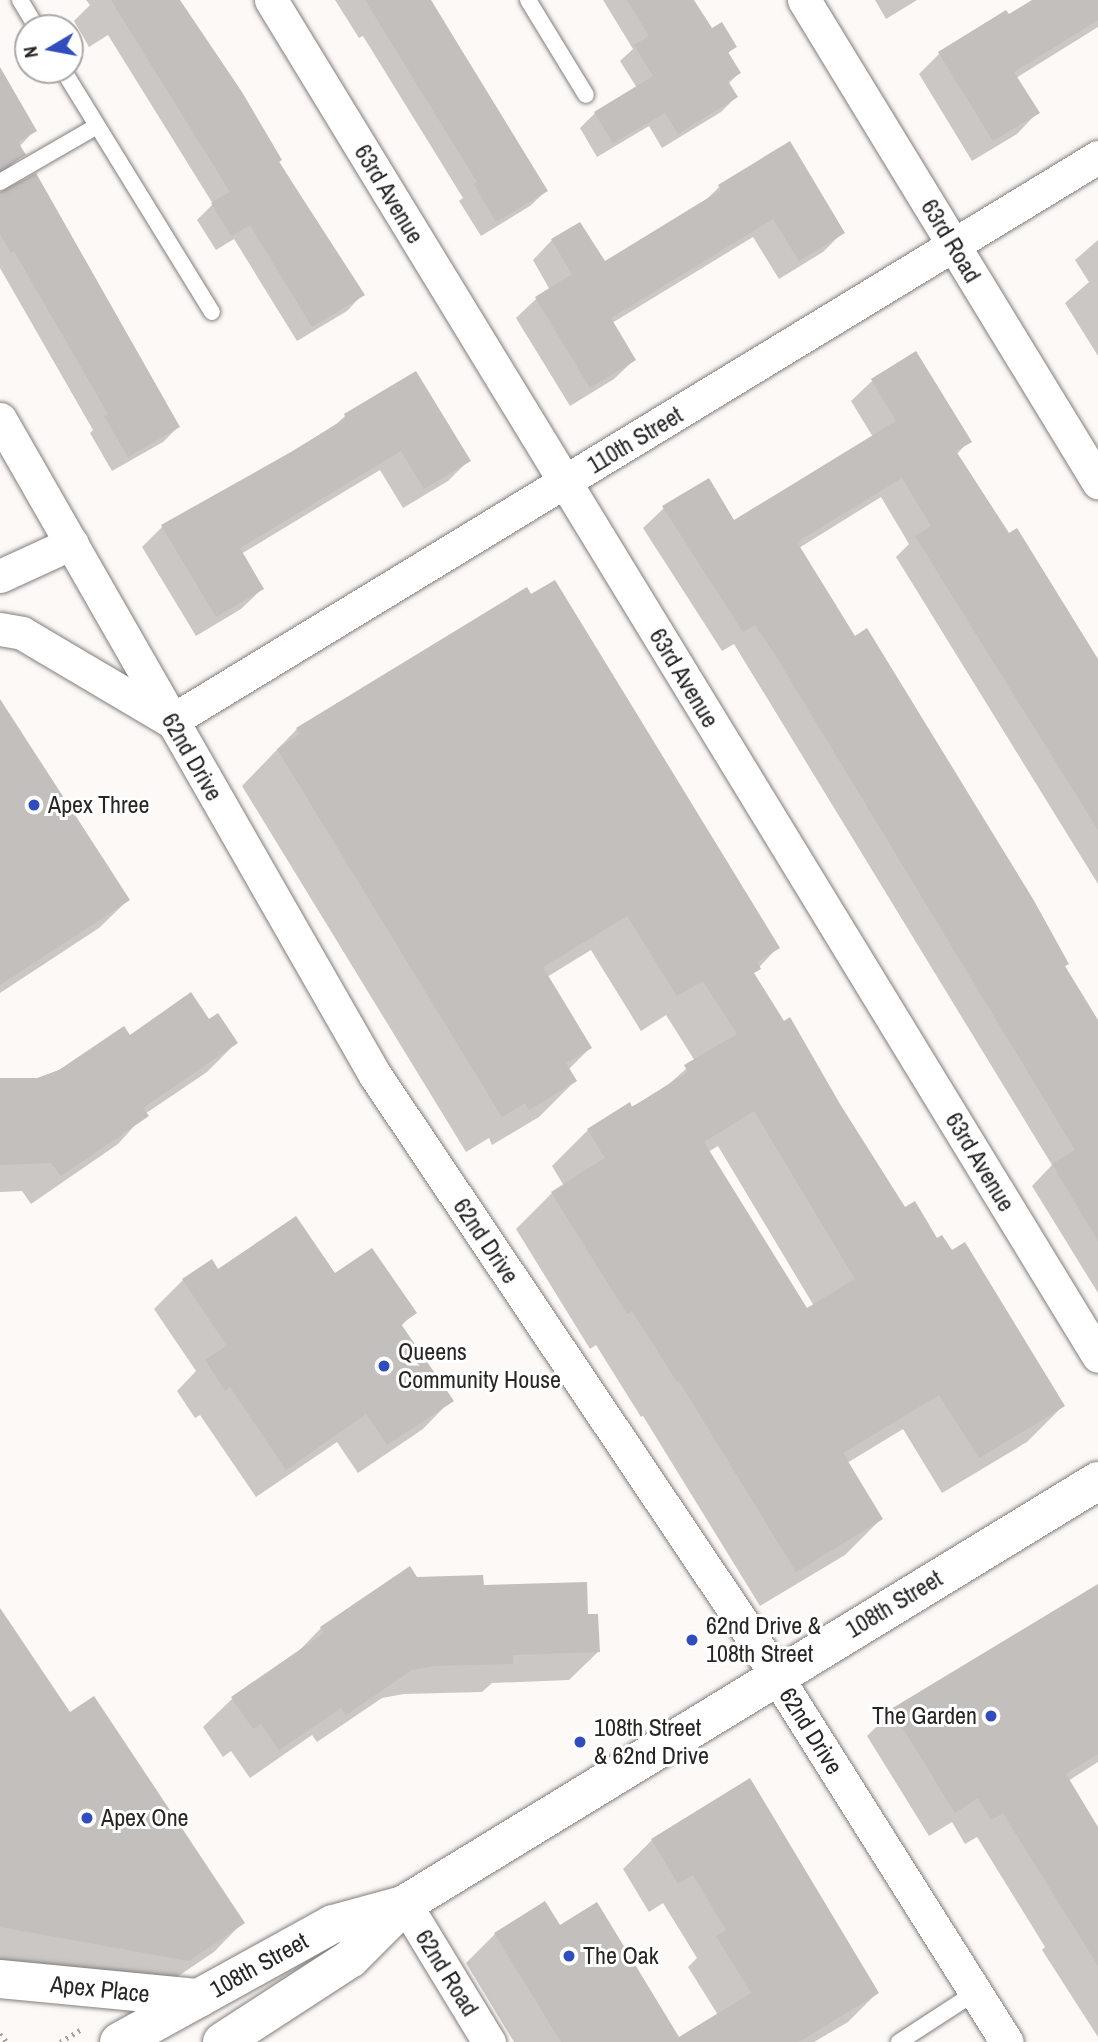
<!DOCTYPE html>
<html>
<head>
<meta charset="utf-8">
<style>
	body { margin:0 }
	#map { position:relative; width:1098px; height:2042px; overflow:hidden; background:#fdf9f6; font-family:"Archivo Narrow",sans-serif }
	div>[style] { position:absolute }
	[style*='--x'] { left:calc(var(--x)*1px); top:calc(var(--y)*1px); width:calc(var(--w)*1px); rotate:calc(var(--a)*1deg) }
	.shadow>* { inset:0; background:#0003 }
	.building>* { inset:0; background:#c2bfbc }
	.path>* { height:4.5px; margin-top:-2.25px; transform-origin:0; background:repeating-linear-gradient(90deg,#a5a19f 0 2px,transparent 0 7px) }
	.roads { filter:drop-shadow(0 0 2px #827e7c) drop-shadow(0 0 2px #827e7c) }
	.service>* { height:16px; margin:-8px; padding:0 8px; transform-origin:8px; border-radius:8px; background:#fff }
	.minor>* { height:33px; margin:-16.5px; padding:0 16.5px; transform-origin:16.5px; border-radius:16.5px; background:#fff }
	.secondary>* { height:38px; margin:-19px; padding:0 19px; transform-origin:19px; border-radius:19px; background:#fff }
	.dots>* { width:19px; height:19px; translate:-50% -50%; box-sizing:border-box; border:4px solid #fff; border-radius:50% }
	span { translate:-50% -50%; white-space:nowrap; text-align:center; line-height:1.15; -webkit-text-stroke:6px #fff; paint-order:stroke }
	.street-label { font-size:24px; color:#282625 }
	.poi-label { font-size:24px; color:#282625 }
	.left { translate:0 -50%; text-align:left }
	.right { translate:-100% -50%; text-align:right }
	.north { position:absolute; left:14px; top:14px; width:70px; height:70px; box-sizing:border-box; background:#fff; border:2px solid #a9a8a8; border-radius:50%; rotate:260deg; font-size:19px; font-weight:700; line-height:28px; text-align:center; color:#282625 }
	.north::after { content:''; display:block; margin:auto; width:24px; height:32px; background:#304cbd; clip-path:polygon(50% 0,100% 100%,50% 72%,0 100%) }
</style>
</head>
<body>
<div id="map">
	<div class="shadow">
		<div style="clip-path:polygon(86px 0,179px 0,362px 295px,347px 311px,297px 341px,234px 239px,216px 250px,197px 220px,213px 204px,108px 35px,89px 47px,74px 21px,90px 5px)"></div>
		<div style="clip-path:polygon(335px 0,429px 0,546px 191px,530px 206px,481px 236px,459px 201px,463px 198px,363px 36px,359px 38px)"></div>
		<div style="clip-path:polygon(603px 0,693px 0,711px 31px,735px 47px,727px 54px,739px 73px,728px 84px,736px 97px,721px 112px,662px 148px,649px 126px,597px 157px,580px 128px,595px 113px,637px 88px,620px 61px,633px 49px)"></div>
		<div style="clip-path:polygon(875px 0,917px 0,886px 19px)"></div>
		<div style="clip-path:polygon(1036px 0,1098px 0,1098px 27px,1016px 78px,1037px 113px,1017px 134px,972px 161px,919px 74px,940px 53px)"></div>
		<div style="clip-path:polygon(0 101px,34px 131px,19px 147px,23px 155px,0 175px)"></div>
		<div style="clip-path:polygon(719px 187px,843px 232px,823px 252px,779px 279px,753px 237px,612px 323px,634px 360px,614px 379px,570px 406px,516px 318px,536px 299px,550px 290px,533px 260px,552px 240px,604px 264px,702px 204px)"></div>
		<div style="clip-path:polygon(0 193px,178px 427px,163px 442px,112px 471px,90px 433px,93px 430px,0 268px)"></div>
		<div style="clip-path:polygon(1098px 240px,1098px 356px,1065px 303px,1089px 282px,1075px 260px)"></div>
		<div style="clip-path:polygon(916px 354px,969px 441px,957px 454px,1008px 536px,1098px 666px,1098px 884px,896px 557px,909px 544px,881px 497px,799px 548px,1098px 1023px,1098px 1293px,1032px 1186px,1052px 1165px,734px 644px,722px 651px,643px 528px,664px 508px,734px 522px,873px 437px,851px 401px,872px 381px)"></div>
		<div style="clip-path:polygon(345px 416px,468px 461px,448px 481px,403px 508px,380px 470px,241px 554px,262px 589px,241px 609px,196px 636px,142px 547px,162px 527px,331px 429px)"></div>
		<div style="clip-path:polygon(0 712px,128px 900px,99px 928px,0 993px)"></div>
		<div style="clip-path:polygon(evenodd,297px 729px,777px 948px,753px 974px,904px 1210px,936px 1240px,1063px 1406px,1027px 1442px,942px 1493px,903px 1429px,847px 1463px,881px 1519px,845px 1555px,760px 1606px,643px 1416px,641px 1417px,596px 1345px,590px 1349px,516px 1229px,552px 1193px,564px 1186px,552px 1166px,588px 1130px,661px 1091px,695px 1061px,666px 1015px,641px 1031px,591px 950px,547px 977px,590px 1048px,568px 1070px,575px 1081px,539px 1117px,492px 1145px,489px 1138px,466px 1152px,242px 786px,297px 729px,718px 1146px,814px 1306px,806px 1310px,708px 1152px,718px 1146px)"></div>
		<div style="clip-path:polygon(209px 1021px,236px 1043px,207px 1072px,145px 1114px,118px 1144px,31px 1204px,22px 1191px,0 1192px,0 1080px,37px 1080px,129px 1037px)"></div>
		<div style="clip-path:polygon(218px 1272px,335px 1276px,415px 1312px,401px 1326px,451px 1400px,423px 1429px,358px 1473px,337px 1442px,256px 1497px,200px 1415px,195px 1418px,177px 1391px,196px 1371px,154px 1309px,183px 1280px)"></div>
		<div style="clip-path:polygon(416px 1579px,482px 1587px,586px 1616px,598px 1652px,569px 1680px,492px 1683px,482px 1692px,404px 1694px,382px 1698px,317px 1742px,312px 1735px,250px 1778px,231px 1751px,223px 1757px,203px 1727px,232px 1699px,292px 1658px,321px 1628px)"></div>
		<div style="clip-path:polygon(1098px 1585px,1098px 1762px,1068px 1781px,1098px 1830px,1098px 2037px,1042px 1950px,1045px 1947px,977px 1837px,965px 1844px,952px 1822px,929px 1836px,867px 1736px,892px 1711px)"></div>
		<div style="clip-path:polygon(0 1611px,69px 1715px,242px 1923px,214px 1952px,159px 1989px,0 1960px)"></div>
		<div style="clip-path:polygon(652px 1840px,877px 1993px,848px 2022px,814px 2042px,514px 2042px,466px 1963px,495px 1934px,559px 1927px,679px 2039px,718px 2015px,688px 1967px,697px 1958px,663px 1903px,649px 1912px,623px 1869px)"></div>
	</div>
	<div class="building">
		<div style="clip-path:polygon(111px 0,180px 0,242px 92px,282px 160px,279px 162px,365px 295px,312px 327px,250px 225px,231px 236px,211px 203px,230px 192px)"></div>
		<div style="clip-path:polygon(365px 0,431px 0,548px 191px,496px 222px,474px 184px,477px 182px)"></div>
		<div style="clip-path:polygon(627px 0,694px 0,712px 28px,722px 22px,737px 47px,728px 52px,741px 73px,728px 81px,738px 97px,678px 134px,665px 113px,613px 143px,594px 112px,653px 76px,634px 45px,649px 36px)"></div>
		<div style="clip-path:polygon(1032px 0,1098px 0,1098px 20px,1014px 72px,1040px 113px,993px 141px,938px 52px,1006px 10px,1009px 14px)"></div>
		<div style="clip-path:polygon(0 67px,37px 131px,18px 142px,26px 155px,0 170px)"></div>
		<div style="clip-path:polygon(790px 141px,845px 233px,799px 261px,773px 219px,611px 318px,636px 360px,590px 388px,535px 297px,572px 274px,551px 239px,580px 222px,605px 261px,721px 190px,718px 185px)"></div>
		<div style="clip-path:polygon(36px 173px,180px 427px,128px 457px,104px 416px,108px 414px,52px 317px,14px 251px,11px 253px,0 234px,0 192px)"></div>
		<div style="clip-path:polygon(916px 351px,972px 442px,956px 451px,1009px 533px,1017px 528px,1098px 659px,1098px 830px,915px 536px,931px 526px,902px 478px,797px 542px,855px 636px,867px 628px,1033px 899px,1069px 964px,1065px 966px,1098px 1020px,1098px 1241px,1052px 1164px,1075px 1150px,774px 653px,755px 625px,743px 632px,662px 506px,709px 478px,734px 520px,896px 421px,871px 379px)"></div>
		<div style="clip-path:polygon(416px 371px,471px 461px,424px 489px,401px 451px,240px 548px,264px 589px,216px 617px,161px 525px,291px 452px,346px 418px,344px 414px)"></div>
		<div style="clip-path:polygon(evenodd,555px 580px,780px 948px,757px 962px,761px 969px,754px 973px,784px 1021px,790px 1017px,840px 1104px,905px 1207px,915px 1201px,937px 1238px,942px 1235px,952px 1250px,965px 1242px,1065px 1406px,979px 1458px,939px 1395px,843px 1453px,883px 1519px,796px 1572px,679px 1381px,677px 1382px,632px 1311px,627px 1314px,551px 1192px,605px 1158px,587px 1129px,630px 1102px,632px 1107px,688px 1072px,684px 1065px,737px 1034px,703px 981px,677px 996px,627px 916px,543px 967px,592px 1048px,566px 1063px,577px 1081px,529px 1110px,525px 1103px,502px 1117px,277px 749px,300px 734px,296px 728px,527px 587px,531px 594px,555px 580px,754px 1111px,855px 1279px,807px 1308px,704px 1142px,754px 1111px)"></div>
		<div style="clip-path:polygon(0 699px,130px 900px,0 985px)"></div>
		<div style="clip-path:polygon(191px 992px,209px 1019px,218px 1013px,238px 1043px,143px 1108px,149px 1116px,61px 1176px,51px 1163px,0 1165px,0 1078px,37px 1078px,59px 1070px,124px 1026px,130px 1035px)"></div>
		<div style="clip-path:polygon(296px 1216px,335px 1273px,372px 1248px,417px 1313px,401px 1324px,454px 1401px,387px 1445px,366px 1414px,286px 1470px,230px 1387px,225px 1391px,205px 1360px,227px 1346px,182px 1279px,212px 1259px,218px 1269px)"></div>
		<div style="clip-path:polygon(410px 1566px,417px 1577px,483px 1575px,484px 1585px,587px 1582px,588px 1614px,598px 1614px,600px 1652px,513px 1655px,513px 1664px,434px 1666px,412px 1670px,346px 1715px,341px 1708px,279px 1750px,261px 1724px,253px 1729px,231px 1697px,324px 1633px,320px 1627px)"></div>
		<div style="clip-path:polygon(1098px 1584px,1098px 1754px,1066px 1774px,1098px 1827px,1098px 1966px,1003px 1813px,991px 1820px,978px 1798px,955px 1813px,891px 1709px)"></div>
		<div style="clip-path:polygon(0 1608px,70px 1712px,94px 1696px,245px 1923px,189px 1961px,0 1927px)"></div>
		<div style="clip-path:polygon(750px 1778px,879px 1993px,799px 2042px,561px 2042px,494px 1933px,545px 1901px,560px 1925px,597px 1902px,679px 2037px,751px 1993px,716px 1936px,726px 1930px,693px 1875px,678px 1884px,651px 1839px)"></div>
	</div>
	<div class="path">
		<div style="--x:0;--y:2034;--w:11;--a:49"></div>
		<div style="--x:60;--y:2042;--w:27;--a:-31"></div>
	</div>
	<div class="roads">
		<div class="service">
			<div style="--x:20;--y:0;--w:33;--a:59"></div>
			<div style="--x:528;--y:0;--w:111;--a:58.6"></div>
			<div style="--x:63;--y:70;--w:284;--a:58.4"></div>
			<div style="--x:0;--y:182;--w:112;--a:-30"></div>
			<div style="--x:899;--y:2042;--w:92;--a:-33"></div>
		</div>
		<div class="minor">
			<div style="--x:271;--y:0;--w:1588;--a:58.62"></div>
			<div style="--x:804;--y:0;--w:565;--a:58.62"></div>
			<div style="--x:0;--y:419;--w:756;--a:60.25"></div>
			<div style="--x:375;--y:1075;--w:666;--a:56.14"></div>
			<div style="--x:746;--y:1628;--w:489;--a:57.8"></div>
			<div style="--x:0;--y:576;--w:79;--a:-24.6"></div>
			<div style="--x:0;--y:629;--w:22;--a:10"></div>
			<div style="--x:22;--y:633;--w:171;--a:30.6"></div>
			<div style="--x:171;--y:721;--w:1085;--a:-31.32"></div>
			<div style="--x:405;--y:1904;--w:162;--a:58.7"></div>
		</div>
		<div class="secondary">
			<div style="--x:0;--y:1979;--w:200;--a:5.5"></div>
			<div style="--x:119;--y:2042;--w:244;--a:-28.9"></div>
			<div style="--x:333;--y:1924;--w:73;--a:-15.2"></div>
			<div style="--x:222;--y:2042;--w:153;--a:-33"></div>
			<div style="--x:350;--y:1959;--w:78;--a:-45"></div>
			<div style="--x:405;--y:1904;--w:812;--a:-31.4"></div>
		</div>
	</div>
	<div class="dots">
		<div style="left:34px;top:805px;background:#304cbd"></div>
		<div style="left:384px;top:1366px;background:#304cbd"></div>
		<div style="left:692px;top:1640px;background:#304cbd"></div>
		<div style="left:991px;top:1716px;background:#304cbd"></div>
		<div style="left:580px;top:1742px;background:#304cbd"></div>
		<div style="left:87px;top:1818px;background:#304cbd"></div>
		<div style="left:569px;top:1956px;background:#304cbd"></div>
	</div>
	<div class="street-label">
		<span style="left:389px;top:194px;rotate:59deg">63rd Avenue</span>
		<span style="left:951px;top:241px;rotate:59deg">63rd Road</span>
		<span style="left:635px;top:440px;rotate:-31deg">110th Street</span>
		<span style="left:684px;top:678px;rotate:59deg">63rd Avenue</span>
		<span style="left:192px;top:757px;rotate:60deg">62nd Drive</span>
		<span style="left:980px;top:1162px;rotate:59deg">63rd Avenue</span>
		<span style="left:486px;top:1241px;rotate:56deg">62nd Drive</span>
		<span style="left:894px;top:1604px;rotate:-31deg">108th Street</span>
		<span style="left:811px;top:1731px;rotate:58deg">62nd Drive</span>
		<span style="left:259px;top:1965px;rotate:-29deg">108th Street</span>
		<span style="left:447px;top:1973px;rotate:58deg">62nd Road</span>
		<span style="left:100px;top:1989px;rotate:6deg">Apex Place</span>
	</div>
	<div class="poi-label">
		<span class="left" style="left:48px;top:805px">Apex Three</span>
		<span class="left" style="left:398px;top:1366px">Queens<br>Community House</span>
		<span class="left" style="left:706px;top:1640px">62nd Drive &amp;<br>108th Street</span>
		<span class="right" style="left:977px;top:1716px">The Garden</span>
		<span class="left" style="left:594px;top:1742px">108th Street<br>&amp; 62nd Drive</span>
		<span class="left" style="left:101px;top:1818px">Apex One</span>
		<span class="left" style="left:583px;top:1956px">The Oak</span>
	</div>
	<div class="north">N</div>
</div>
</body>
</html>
